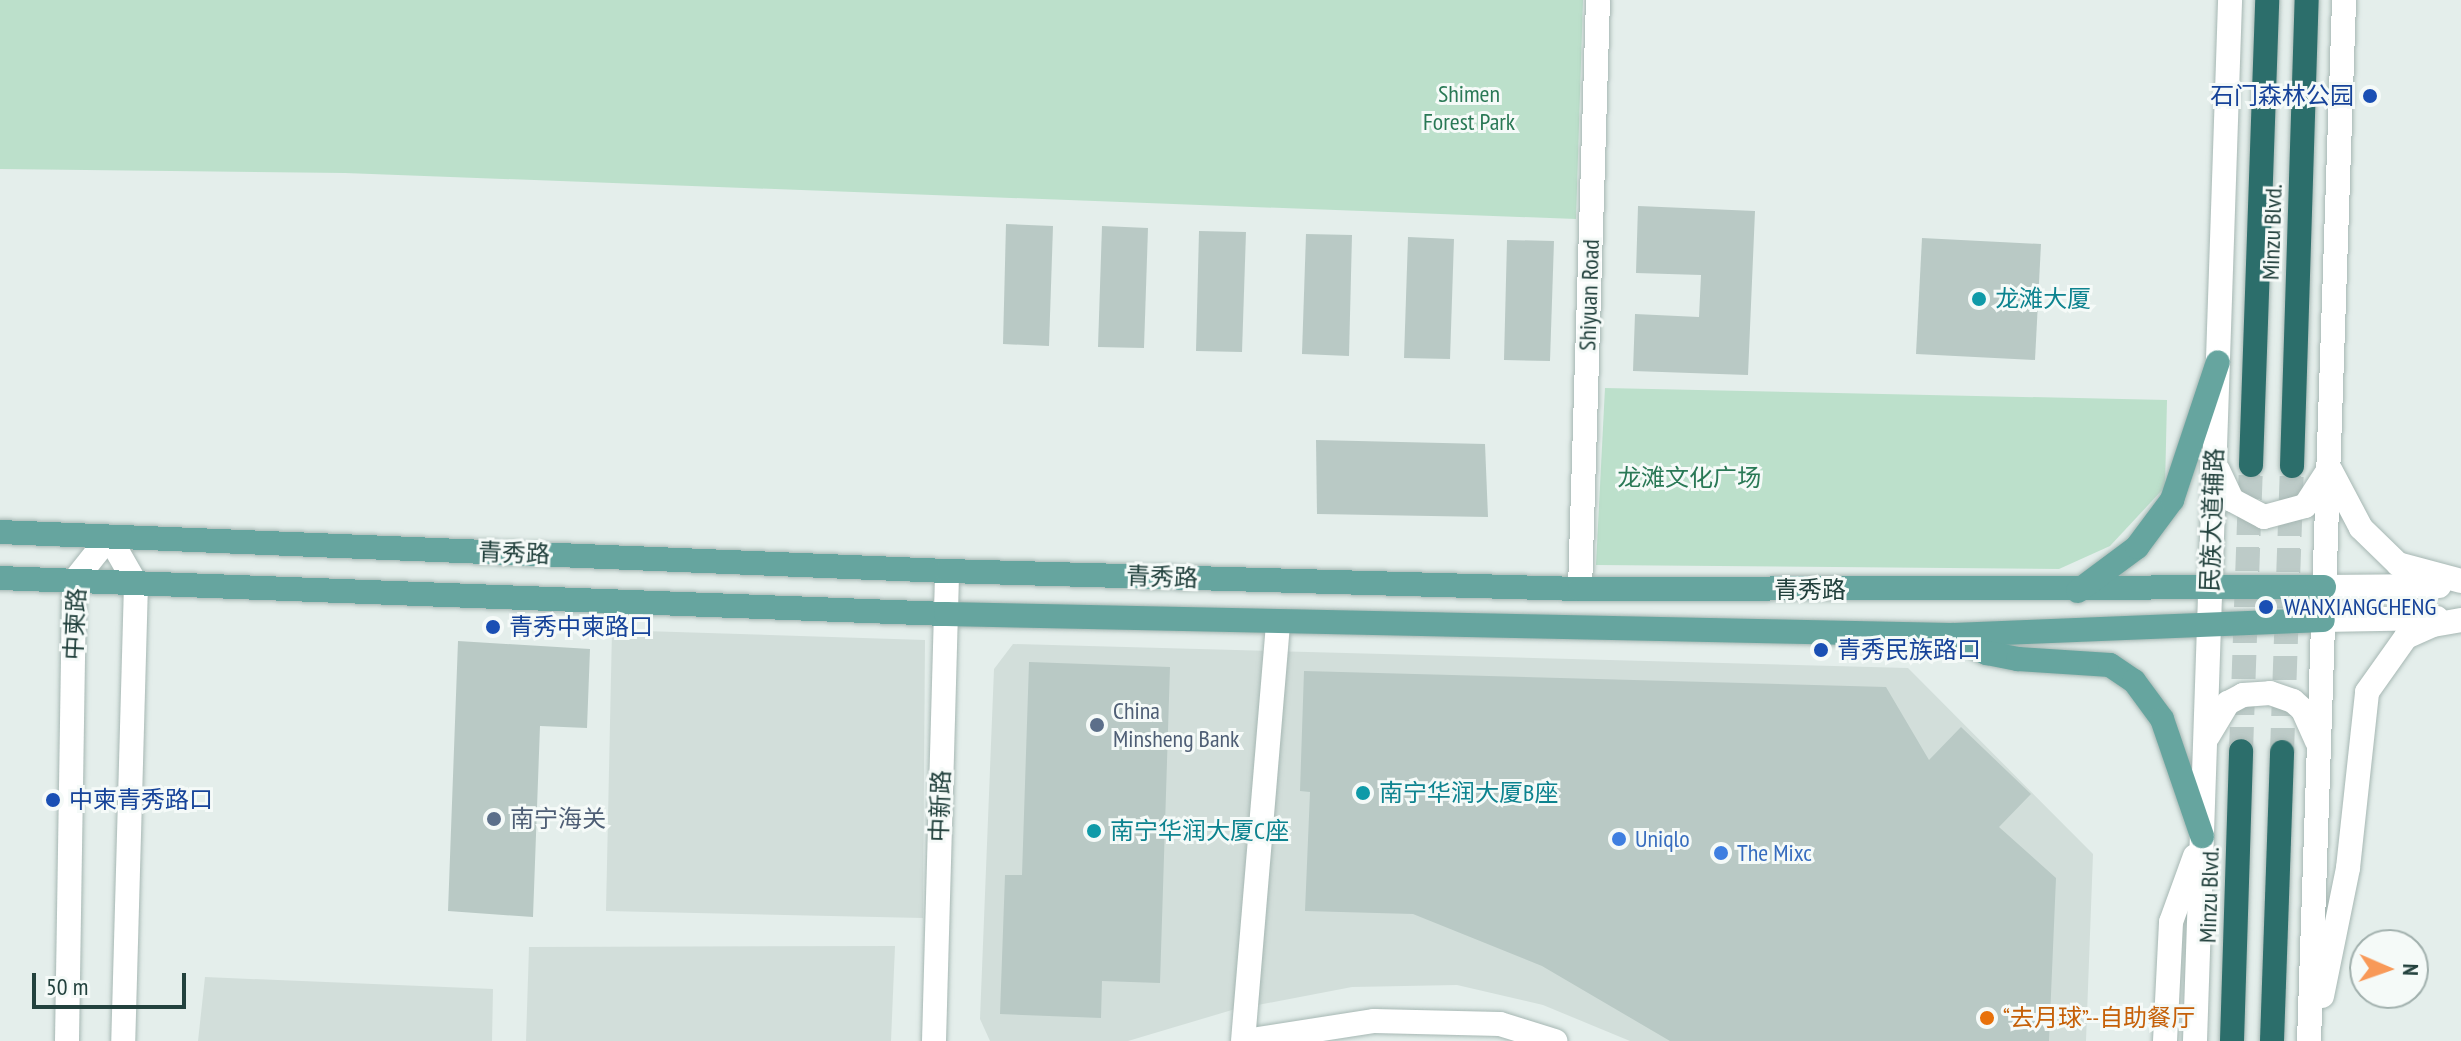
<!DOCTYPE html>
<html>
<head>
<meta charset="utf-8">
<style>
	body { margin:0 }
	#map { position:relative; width:2461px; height:1041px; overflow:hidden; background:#e4eeeb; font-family:"PT Sans Narrow","Noto Sans SC",sans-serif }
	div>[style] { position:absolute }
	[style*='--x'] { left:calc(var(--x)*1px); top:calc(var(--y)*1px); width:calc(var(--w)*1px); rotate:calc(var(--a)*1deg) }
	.built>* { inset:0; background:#d2deda }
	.green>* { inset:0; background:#bce0cb }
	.building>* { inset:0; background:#b9c9c5 }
	.highway-tunnel>* { height:24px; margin-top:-12px; transform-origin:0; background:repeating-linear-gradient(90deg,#bdcbc8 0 24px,transparent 0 36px) }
	.roads { filter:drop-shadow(0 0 2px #a6b7b3) drop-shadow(0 0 2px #a6b7b3) }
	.minor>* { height:24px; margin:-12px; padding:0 12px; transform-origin:12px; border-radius:12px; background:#fff }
	.major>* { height:24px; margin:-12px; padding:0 12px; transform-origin:12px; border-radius:12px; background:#66a59f }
	.highway>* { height:24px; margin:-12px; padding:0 12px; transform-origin:12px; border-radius:12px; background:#2c6e6b }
	.dots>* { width:22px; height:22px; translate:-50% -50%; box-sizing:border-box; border:4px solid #f5faf8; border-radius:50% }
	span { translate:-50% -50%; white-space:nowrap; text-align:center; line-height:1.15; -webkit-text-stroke:6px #f5faf8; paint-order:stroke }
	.park-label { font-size:24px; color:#2a7956 }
	.transit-label { font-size:24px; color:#164399 }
	.right { translate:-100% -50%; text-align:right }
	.left { translate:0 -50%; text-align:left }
	.street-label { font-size:24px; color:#22413d }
	.culture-label { font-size:24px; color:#0d838f }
	.service-label { font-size:24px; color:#4e5e75 }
	.shop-label { font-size:24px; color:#366cbe }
	.food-label { font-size:24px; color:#c56008 }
	.north { position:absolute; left:2349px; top:929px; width:80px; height:80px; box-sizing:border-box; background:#f5faf8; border:2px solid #a1b0ad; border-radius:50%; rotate:92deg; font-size:22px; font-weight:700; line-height:32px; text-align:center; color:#22413d }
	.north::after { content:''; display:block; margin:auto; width:28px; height:36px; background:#f89958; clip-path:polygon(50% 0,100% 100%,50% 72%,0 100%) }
	.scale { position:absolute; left:32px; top:973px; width:154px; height:36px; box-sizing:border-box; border:4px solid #22413d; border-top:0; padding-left:10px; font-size:24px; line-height:28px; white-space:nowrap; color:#22413d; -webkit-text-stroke:6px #f5faf8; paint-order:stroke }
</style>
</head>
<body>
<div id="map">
	<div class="built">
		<div style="clip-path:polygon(612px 630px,925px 640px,923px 918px,606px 911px)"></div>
		<div style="clip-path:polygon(1013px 644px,1908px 668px,2093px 854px,2086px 1041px,1630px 1041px,1543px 1005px,1457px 985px,1352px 987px,1232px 1010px,1128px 1041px,990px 1041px,980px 1019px,994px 669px)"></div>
		<div style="clip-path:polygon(895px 946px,891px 1041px,526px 1041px,529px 947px)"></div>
		<div style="clip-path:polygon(205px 977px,493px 989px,492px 1041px,198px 1041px)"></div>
	</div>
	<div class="green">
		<div style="clip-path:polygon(0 0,1583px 0,1576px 219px,345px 173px,0 169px)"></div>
		<div style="clip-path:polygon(1605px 388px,2167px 400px,2165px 487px,2110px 546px,2059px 569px,1596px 565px)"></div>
	</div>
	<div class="building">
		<div style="clip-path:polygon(1638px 206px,1755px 211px,1748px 375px,1633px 371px,1635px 314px,1699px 317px,1701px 275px,1636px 273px)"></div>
		<div style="clip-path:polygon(1006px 224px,1053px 226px,1049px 346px,1003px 344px)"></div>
		<div style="clip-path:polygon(1102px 226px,1148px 228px,1144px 348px,1098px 347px)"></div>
		<div style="clip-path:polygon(1199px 231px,1246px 232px,1242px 352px,1196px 351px)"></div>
		<div style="clip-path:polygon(1306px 234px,1352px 235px,1349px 356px,1302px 354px)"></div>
		<div style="clip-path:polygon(1408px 237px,1454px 239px,1450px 359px,1404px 358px)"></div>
		<div style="clip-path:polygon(1922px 238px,2041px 244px,2035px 360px,1916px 354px)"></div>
		<div style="clip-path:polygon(1507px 240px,1554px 241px,1550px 361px,1504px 360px)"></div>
		<div style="clip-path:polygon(1316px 440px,1485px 444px,1488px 517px,1317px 514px)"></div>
		<div style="clip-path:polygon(458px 641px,590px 649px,587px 728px,540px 726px,533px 917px,448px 911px)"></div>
		<div style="clip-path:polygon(1029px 662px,1170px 667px,1160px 983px,1102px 981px,1101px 1018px,1000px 1014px,1005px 875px,1022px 875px)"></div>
		<div style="clip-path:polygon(1304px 671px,1886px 687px,1929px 760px,1961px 727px,2031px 794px,1999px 827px,2056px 878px,2049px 1041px,1670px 1041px,1542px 966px,1413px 914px,1305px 911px,1310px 792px,1300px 791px)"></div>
	</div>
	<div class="highway-tunnel">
		<div style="--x:2241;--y:751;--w:286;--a:-88"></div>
		<div style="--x:2282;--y:752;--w:286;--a:-88"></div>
	</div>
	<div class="roads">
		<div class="minor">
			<div style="--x:2218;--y:470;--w:33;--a:65"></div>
			<div style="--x:2232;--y:500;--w:36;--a:28"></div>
			<div style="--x:2264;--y:517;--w:42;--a:-15"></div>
			<div style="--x:2305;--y:506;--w:37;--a:-57"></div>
			<div style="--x:2331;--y:471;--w:64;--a:62.2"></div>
			<div style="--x:2361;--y:528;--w:52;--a:44.2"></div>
			<div style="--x:2398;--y:564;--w:65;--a:15.1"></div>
			<div style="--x:2324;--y:587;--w:115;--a:-0.5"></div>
			<div style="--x:1580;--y:589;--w:589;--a:-88.25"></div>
			<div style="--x:2323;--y:620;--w:114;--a:-1"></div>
			<div style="--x:2208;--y:736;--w:39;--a:-59"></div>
			<div style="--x:2228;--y:703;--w:17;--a:-28"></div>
			<div style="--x:2243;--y:695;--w:27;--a:-4"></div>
			<div style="--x:2270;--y:693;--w:24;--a:19"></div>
			<div style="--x:2293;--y:701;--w:13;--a:42"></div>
			<div style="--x:2303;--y:710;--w:34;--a:66"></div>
			<div style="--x:2322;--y:996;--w:131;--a:-78.5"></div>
			<div style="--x:2348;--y:868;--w:177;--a:-83.8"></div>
			<div style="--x:2367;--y:692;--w:67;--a:-54.7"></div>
			<div style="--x:2406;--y:637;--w:30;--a:-24"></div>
			<div style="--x:2433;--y:625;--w:28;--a:-10"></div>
			<div style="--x:67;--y:1041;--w:460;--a:-89.1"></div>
			<div style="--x:74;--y:581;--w:56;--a:-51.5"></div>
			<div style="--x:109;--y:537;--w:54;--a:60.1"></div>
			<div style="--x:136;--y:584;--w:457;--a:91.6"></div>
			<div style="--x:934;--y:1041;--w:470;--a:-88.4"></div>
			<div style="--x:1243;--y:1041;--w:421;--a:-85.2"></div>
			<div style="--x:1245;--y:1041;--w:131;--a:-8.8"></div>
			<div style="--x:1374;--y:1021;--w:126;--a:1.4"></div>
			<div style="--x:1500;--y:1024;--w:58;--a:17.2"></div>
			<div style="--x:2165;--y:1041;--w:119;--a:-87.1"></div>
			<div style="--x:2171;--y:922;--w:70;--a:-70"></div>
			<div style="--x:2195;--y:1041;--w:1042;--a:-88.07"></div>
			<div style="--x:2309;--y:1041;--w:1042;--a:-88.07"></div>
		</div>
		<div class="major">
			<div style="--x:0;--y:532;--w:948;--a:2.36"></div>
			<div style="--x:947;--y:571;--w:633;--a:1.63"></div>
			<div style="--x:1580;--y:589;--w:744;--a:-0.15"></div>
			<div style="--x:0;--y:578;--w:947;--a:2.18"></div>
			<div style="--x:946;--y:614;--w:1005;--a:1.2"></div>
			<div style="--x:1951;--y:635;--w:372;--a:-2.3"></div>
			<div style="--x:2078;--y:591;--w:74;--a:-36.7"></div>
			<div style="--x:2137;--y:547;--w:59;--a:-53.3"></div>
			<div style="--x:2172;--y:500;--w:145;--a:-71.6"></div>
			<div style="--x:1953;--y:636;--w:38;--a:27"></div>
			<div style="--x:1987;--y:653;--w:32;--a:11"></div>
			<div style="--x:2018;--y:659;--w:92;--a:3.7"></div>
			<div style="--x:2110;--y:665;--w:29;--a:34"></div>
			<div style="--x:2134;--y:681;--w:47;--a:53.6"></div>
			<div style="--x:2162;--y:719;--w:124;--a:71.1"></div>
		</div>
		<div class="highway">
			<div style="--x:2251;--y:465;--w:465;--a:-88"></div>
			<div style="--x:2292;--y:466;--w:466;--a:-88.2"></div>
			<div style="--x:2232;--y:1041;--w:290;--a:-88.2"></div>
			<div style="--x:2272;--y:1041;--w:289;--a:-88"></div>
		</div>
	</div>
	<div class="dots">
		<div style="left:2370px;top:96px;background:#1a4fb4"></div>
		<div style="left:1979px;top:299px;background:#0f9aa8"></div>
		<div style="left:2266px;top:607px;background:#1a4fb4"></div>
		<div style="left:493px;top:627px;background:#1a4fb4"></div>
		<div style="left:1821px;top:650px;background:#1a4fb4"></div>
		<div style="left:1097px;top:725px;background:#5c6f8a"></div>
		<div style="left:1363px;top:793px;background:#0f9aa8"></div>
		<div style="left:53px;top:800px;background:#1a4fb4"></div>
		<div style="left:494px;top:819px;background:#5c6f8a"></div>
		<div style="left:1094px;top:831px;background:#0f9aa8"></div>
		<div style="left:1619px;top:839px;background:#3f7fe0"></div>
		<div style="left:1721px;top:853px;background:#3f7fe0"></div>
		<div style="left:1987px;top:1018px;background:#e8710a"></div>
	</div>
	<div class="park-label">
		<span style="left:1469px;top:108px">Shimen<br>Forest Park</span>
		<span style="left:1689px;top:478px">龙滩文化广场</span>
	</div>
	<div class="transit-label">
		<span class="right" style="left:2354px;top:96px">石门森林公园</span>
		<span class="left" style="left:2284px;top:607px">WANXIANGCHENG</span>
		<span class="left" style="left:509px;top:627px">青秀中柬路口</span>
		<span class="left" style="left:1837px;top:650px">青秀民族路口</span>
		<span class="left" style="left:69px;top:800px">中柬青秀路口</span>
	</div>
	<div class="street-label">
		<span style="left:2272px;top:232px;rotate:-88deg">Minzu Blvd.</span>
		<span style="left:1589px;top:295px;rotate:-88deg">Shiyuan Road</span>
		<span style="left:2212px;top:520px;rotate:-88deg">民族大道辅路</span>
		<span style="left:514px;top:553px;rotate:2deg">青秀路</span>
		<span style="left:1162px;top:577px;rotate:2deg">青秀路</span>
		<span style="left:1810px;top:590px">青秀路</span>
		<span style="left:75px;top:624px;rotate:-87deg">中柬路</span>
		<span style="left:940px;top:806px;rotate:-88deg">中新路</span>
		<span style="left:2209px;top:895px;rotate:-88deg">Minzu Blvd.</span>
	</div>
	<div class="culture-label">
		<span class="left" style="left:1995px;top:299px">龙滩大厦</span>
		<span class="left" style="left:1379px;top:793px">南宁华润大厦B座</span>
		<span class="left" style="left:1110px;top:831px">南宁华润大厦C座</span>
	</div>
	<div class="service-label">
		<span class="left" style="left:1113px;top:725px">China<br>Minsheng Bank</span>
		<span class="left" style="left:510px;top:819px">南宁海关</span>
	</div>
	<div class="shop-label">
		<span class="left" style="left:1635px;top:839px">Uniqlo</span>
		<span class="left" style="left:1737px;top:853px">The Mixc</span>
	</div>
	<div class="food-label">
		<span class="left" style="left:2003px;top:1018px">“去月球”--自助餐厅</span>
	</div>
	<div class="north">N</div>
	<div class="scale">50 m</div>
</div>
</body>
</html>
